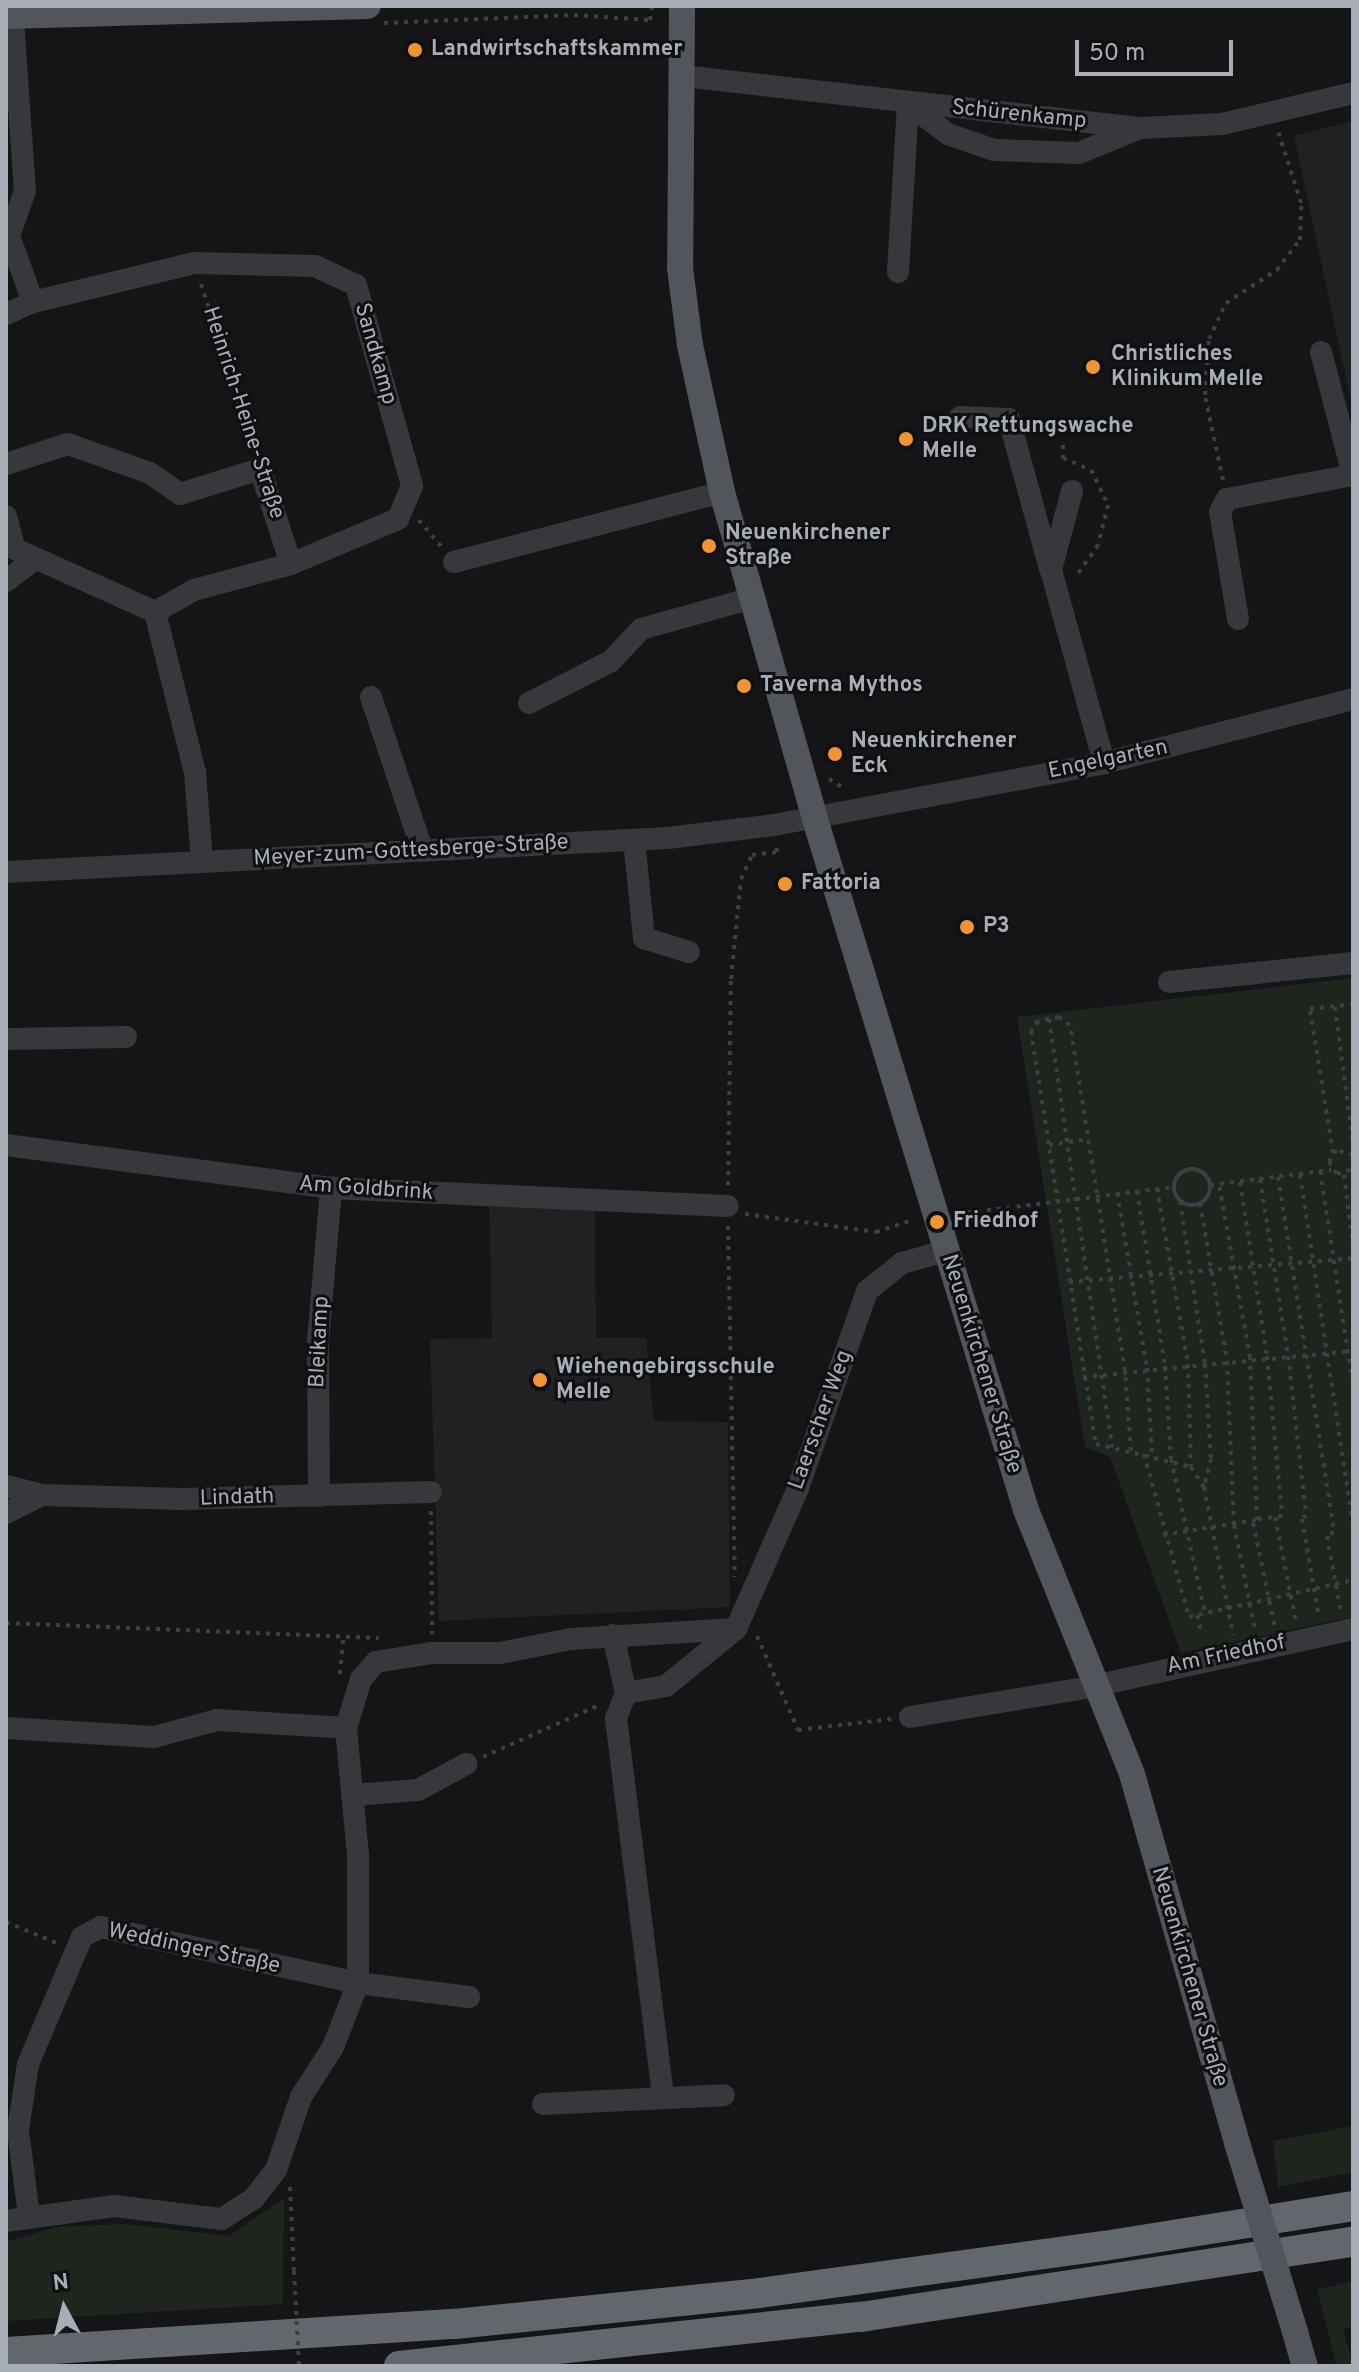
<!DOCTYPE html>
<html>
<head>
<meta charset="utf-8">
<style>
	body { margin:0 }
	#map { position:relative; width:1359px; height:2372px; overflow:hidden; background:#151517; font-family:Overpass,sans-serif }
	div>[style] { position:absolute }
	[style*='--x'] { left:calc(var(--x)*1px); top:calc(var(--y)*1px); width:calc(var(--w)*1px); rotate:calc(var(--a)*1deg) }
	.built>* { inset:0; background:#212124 }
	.green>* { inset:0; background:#1d251d }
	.path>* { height:4px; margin-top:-2px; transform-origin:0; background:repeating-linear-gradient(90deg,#3c3f43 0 4px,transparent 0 10px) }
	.path>.ring { margin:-2px; padding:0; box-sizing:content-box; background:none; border:4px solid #3c3f43; border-radius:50% }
	.minor>* { height:22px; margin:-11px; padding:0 11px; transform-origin:11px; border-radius:11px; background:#36383c }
	.major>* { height:26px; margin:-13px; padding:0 13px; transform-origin:13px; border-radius:13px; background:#52555b }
	.highway>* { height:30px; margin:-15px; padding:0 15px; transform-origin:15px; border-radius:15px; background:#62666d }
	.path-bridge>* { height:4px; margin-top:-2px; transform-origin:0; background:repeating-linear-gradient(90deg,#3c3f43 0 4px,transparent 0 10px) }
	.major-bridge>* { height:26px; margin:-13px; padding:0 13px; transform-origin:13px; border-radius:13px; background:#52555b }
	.dots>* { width:22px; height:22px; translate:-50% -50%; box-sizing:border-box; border:4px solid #101012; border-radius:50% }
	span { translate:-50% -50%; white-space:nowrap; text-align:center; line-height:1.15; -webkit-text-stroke:6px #101012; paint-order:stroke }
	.poi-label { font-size:22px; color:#a7aeb7; font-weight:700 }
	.left { translate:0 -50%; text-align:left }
	.street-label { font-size:22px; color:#a7aeb7 }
	.frame { position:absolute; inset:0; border:8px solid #a7aeb7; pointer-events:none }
	.north { position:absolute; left:24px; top:2268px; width:80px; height:80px; -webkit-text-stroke:6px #101012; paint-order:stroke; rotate:353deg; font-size:22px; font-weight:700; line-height:32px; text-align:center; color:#a7aeb7 }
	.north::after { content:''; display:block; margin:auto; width:28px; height:36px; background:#a7aeb7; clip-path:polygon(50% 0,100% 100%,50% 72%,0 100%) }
	.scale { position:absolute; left:1075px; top:40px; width:158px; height:36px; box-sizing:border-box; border:4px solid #a7aeb7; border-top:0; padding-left:10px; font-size:24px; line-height:28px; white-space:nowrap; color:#a7aeb7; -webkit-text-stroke:6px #101012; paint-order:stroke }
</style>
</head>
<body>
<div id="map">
	<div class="built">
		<div style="clip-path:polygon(1353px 121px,1353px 411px,1294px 136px)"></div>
		<div style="clip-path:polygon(489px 1202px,595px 1204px,596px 1338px,646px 1338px,654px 1421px,728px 1422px,730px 1607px,439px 1621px,430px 1339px,492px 1338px)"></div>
	</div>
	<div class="green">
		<div style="clip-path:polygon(1353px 978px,1353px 1617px,1181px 1653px,1110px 1457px,1085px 1447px,1017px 1017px)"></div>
		<div style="clip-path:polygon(1353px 2126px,1353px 2172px,1278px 2187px,1273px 2141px)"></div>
		<div style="clip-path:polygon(284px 2199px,283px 2304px,6px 2321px,6px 2242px,55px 2227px,126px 2224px,228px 2236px)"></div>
		<div style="clip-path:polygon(1353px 2282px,1353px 2327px,1343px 2329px,1353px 2366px,1337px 2366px,1317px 2289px)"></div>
	</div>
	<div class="path">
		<div style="--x:384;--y:23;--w:190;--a:-2.4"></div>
		<div style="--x:574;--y:15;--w:76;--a:3.8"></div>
		<div style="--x:650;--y:20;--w:14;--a:-82"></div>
		<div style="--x:201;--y:284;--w:176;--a:72.1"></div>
		<div style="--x:1063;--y:445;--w:13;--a:90"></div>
		<div style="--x:1063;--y:458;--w:30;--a:23"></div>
		<div style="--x:1091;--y:470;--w:39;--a:64"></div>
		<div style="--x:1108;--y:505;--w:41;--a:104"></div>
		<div style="--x:1098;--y:545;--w:38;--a:125"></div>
		<div style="--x:1223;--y:480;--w:87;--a:-102"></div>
		<div style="--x:1205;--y:395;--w:56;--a:-85.9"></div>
		<div style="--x:1209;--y:339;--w:40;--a:-65"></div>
		<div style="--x:1226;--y:303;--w:61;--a:-32.9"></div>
		<div style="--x:1277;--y:270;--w:38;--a:-53"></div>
		<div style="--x:1300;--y:240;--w:37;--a:-88"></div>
		<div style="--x:1301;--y:203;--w:76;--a:-107.7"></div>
		<div style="--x:419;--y:520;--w:35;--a:50"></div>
		<div style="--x:829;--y:779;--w:19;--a:32"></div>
		<div style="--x:1335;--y:1007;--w:137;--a:82.5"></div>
		<div style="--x:1049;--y:1019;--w:433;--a:81.6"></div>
		<div style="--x:1049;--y:1145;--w:40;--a:-8.5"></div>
		<div style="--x:1333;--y:1153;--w:146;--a:-99.1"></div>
		<div style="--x:1310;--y:1009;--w:43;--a:-6.6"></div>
		<div style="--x:1353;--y:1155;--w:18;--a:-164"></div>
		<div style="--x:1336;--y:1150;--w:14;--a:120"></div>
		<div style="--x:1329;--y:1162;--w:14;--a:56"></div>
		<div style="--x:1337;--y:1174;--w:17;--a:-17"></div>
		<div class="ring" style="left:1174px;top:1169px;width:32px;height:32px"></div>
		<div style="--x:1320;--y:1171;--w:217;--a:81.2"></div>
		<div style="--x:1300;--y:1175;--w:356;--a:81.4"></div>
		<div style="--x:1344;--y:1175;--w:72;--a:82.8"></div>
		<div style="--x:1278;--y:1177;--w:359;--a:81"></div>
		<div style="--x:1334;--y:1532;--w:8;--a:150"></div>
		<div style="--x:1327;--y:1536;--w:78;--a:79.7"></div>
		<div style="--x:1260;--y:1179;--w:179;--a:81"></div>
		<div style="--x:1288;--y:1356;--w:160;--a:83.5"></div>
		<div style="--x:1306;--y:1515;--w:6;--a:135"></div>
		<div style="--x:1302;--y:1519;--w:99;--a:80.2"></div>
		<div style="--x:1240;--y:1182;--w:176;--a:81.2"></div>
		<div style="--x:1267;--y:1356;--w:161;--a:84.6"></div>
		<div style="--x:1282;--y:1516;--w:24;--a:173"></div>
		<div style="--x:728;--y:1185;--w:206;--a:-89.2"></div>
		<div style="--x:731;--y:979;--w:100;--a:-84.3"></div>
		<div style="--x:741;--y:879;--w:26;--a:-65"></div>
		<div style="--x:752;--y:855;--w:25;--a:-7"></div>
		<div style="--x:777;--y:852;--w:9;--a:-96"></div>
		<div style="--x:1210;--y:1185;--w:122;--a:-7.1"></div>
		<div style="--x:1157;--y:1188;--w:179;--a:80"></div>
		<div style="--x:1188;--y:1364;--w:103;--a:88.3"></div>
		<div style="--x:1191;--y:1467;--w:24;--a:57"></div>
		<div style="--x:1204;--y:1487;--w:151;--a:78.9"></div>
		<div style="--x:1137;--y:1191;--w:177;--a:80.9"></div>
		<div style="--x:1165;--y:1366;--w:93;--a:86.3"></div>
		<div style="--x:1171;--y:1459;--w:158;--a:77.6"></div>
		<div style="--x:1117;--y:1193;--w:178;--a:80.3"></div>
		<div style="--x:1147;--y:1368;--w:87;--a:86.7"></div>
		<div style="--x:1180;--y:1201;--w:165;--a:81.3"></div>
		<div style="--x:1205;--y:1364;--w:95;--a:86.4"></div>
		<div style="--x:1211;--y:1459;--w:29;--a:104"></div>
		<div style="--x:1200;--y:1203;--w:160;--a:80.3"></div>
		<div style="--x:1227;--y:1361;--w:164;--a:87.6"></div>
		<div style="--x:1234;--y:1525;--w:106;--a:78.6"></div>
		<div style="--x:745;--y:1214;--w:132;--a:7.8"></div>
		<div style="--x:876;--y:1232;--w:39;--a:-18"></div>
		<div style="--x:957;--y:1214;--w:218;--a:-7.1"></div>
		<div style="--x:728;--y:1226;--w:351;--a:88.9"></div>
		<div style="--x:1069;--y:1282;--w:285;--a:-4.8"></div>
		<div style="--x:1083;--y:1377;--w:271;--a:-5.5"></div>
		<div style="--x:1131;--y:1451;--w:80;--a:-94.3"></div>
		<div style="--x:1125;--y:1371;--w:350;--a:-99"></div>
		<div style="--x:1070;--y:1025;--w:14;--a:-144"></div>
		<div style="--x:1059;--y:1017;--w:21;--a:169"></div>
		<div style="--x:1038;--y:1021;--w:12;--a:125"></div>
		<div style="--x:1031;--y:1031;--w:418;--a:81.1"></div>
		<div style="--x:1096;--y:1444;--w:98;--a:13.6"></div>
		<div style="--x:1144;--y:1454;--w:169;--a:74.6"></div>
		<div style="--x:1189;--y:1617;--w:168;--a:-12.7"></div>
		<div style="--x:431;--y:1511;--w:123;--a:89.5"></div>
		<div style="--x:1275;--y:1517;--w:106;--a:78.6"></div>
		<div style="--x:1253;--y:1523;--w:106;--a:78.1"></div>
		<div style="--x:1163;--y:1535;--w:95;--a:-9.1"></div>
		<div style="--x:1257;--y:1520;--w:162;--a:-92.5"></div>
		<div style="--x:1250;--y:1358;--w:177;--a:-100.1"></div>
		<div style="--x:1197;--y:1615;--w:18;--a:77"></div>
		<div style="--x:6;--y:1623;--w:373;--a:2.3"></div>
		<div style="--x:757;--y:1636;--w:103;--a:66.4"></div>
		<div style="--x:798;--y:1730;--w:94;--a:-6.7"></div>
		<div style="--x:340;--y:1674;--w:38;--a:-85"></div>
		<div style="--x:483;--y:1757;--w:127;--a:-24.1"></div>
		<div style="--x:6;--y:1922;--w:57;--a:22.5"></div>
		<div style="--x:290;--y:2187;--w:84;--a:87.3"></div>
	</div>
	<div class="minor">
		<div style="--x:12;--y:6;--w:185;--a:86"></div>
		<div style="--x:25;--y:191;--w:48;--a:109.6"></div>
		<div style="--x:9;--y:236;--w:70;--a:70"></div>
		<div style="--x:683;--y:76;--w:460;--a:6.5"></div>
		<div style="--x:1140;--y:128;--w:82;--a:-2.8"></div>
		<div style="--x:1222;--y:124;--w:135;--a:-13.3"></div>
		<div style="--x:909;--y:105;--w:49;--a:36.6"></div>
		<div style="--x:948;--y:134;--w:49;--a:19.2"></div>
		<div style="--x:994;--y:150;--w:85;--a:2"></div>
		<div style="--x:1079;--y:153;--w:66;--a:-22.3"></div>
		<div style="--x:898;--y:272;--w:168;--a:-86.6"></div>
		<div style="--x:6;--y:314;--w:30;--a:-24"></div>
		<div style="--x:33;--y:302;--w:166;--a:-13.6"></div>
		<div style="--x:194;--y:263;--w:121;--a:1.4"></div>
		<div style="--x:315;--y:266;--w:45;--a:24.9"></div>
		<div style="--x:356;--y:285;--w:209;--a:74.4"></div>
		<div style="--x:412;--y:486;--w:36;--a:113"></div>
		<div style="--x:398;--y:519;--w:116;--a:157.2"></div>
		<div style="--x:291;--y:564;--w:100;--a:165"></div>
		<div style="--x:194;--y:590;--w:45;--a:150.6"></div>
		<div style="--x:1321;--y:352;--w:127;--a:75.4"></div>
		<div style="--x:960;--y:417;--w:49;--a:2.3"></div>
		<div style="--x:1009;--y:419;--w:156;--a:74.7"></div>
		<div style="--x:6;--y:464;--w:65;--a:-17.9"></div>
		<div style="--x:68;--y:444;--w:87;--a:19.5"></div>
		<div style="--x:150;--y:473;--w:37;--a:35"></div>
		<div style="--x:180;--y:494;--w:84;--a:-17.4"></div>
		<div style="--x:260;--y:469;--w:100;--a:71.9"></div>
		<div style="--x:1072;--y:491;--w:82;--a:104.9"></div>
		<div style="--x:1051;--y:570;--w:200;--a:74.6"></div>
		<div style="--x:6;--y:516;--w:34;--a:75"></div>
		<div style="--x:15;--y:549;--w:154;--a:24.2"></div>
		<div style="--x:454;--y:562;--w:277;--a:-14.6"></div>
		<div style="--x:6;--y:581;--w:36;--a:-37"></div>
		<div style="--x:155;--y:612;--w:165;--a:76"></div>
		<div style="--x:195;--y:772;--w:89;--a:85.5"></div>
		<div style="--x:1238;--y:619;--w:109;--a:-99.5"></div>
		<div style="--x:1220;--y:512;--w:15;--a:-62"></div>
		<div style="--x:1227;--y:499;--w:128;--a:-10.8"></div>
		<div style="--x:371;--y:697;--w:160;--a:71.5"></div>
		<div style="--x:529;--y:703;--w:92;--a:-27.1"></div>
		<div style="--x:611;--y:661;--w:44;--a:-46.8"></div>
		<div style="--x:641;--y:629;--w:115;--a:-15.6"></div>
		<div style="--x:634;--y:840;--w:99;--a:84.2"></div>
		<div style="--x:644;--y:938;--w:47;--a:17.3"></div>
		<div style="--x:6;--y:872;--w:663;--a:-2.94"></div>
		<div style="--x:668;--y:838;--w:107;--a:-7"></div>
		<div style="--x:774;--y:825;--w:336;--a:-10.6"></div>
		<div style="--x:1104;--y:763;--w:257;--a:-14.4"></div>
		<div style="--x:1169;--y:982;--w:185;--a:-5.9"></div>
		<div style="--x:6;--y:1039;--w:120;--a:-1"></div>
		<div style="--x:6;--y:1145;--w:328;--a:7.5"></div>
		<div style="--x:331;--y:1188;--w:397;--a:2.6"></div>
		<div style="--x:6;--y:1486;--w:37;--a:14"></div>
		<div style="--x:319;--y:1496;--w:155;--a:-90.4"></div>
		<div style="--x:318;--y:1341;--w:154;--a:-85.1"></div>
		<div style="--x:6;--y:1513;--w:40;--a:-26.6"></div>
		<div style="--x:42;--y:1495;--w:140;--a:1.6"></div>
		<div style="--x:182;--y:1499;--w:249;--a:-1.6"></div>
		<div style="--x:613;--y:1635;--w:59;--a:77.4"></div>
		<div style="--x:910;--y:1717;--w:177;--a:-9.4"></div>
		<div style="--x:1085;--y:1688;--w:274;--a:-12.4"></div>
		<div style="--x:6;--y:1728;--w:148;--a:3.5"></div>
		<div style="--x:154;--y:1737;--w:65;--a:-15.1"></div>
		<div style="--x:217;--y:1720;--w:129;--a:3.5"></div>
		<div style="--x:354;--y:1795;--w:64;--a:-4.5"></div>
		<div style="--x:418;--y:1790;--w:55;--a:-28.4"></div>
		<div style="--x:663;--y:2096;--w:381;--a:-97.1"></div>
		<div style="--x:616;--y:1718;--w:27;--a:-68"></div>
		<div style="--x:626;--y:1693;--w:41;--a:-9.9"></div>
		<div style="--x:666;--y:1686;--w:90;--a:-39.2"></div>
		<div style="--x:736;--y:1629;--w:151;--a:-66.2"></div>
		<div style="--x:797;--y:1491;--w:212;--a:-70.7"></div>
		<div style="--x:867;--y:1291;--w:45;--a:-38.7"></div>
		<div style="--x:902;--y:1263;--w:45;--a:-15.6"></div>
		<div style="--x:543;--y:2104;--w:181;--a:-2.8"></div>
		<div style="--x:29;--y:2216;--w:87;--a:-97.3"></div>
		<div style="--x:18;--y:2130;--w:67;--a:-81.4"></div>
		<div style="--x:28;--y:2064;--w:138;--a:-67"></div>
		<div style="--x:82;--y:1937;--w:21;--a:-28"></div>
		<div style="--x:101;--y:1927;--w:263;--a:12.3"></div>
		<div style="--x:358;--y:1983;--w:112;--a:7.2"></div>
		<div style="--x:6;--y:2221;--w:109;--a:-7.9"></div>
		<div style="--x:114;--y:2206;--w:109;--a:6.9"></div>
		<div style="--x:222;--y:2219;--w:38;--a:-33"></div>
		<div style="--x:254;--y:2198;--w:36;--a:-52"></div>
		<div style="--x:276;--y:2170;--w:77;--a:-71.1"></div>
		<div style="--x:301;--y:2097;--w:59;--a:-57.4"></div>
		<div style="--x:333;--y:2047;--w:69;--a:-68.7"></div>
		<div style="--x:358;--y:1983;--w:128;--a:-90"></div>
		<div style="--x:358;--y:1855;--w:128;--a:-95.4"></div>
		<div style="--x:346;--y:1728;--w:51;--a:-73"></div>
		<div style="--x:361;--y:1679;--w:23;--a:-49"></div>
		<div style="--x:376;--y:1662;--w:57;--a:-9.1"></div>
		<div style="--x:432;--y:1653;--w:68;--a:0"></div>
		<div style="--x:500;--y:1653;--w:72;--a:-11.2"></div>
		<div style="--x:571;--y:1639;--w:165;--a:-3.5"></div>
	</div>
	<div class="major">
		<div style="--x:682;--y:6;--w:262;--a:90.4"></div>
		<div style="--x:680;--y:268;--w:78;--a:82.6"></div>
		<div style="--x:690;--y:345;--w:150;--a:77.7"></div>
		<div style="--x:722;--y:492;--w:337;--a:74.1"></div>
		<div style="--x:814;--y:816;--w:726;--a:73.01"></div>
		<div style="--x:1026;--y:1510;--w:284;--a:68.1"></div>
		<div style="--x:1132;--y:1774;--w:384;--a:74.1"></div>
		<div style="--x:6;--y:16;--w:362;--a:-1.6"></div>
		<div style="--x:1295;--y:2332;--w:35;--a:74"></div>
	</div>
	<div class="highway">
		<div style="--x:6;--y:2352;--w:450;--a:-3.6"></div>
		<div style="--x:455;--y:2324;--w:306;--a:-5.8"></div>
		<div style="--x:759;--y:2293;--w:348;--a:-7.8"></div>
		<div style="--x:1104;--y:2246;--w:252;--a:-9.1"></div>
		<div style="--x:399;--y:2366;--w:465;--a:-6.1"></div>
		<div style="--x:861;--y:2317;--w:498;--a:-8.7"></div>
	</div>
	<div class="path-bridge">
		<div style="--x:294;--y:2271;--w:95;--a:87"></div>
	</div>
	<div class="major-bridge">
		<div style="--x:1237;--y:2143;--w:198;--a:72.9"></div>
	</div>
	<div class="dots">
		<div style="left:415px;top:50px;background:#f19433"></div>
		<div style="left:1093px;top:367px;background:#f19433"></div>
		<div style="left:906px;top:439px;background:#f19433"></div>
		<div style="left:709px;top:546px;background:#f19433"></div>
		<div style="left:744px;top:686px;background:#f19433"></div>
		<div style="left:835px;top:754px;background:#f19433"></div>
		<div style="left:785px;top:884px;background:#f19433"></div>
		<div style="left:967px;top:927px;background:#f19433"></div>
		<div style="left:937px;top:1222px;background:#f19433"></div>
		<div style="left:540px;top:1380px;background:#f19433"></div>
	</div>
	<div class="poi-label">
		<span class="left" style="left:431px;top:50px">Landwirtschaftskammer</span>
		<span class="left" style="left:1111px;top:367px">Christliches<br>Klinikum Melle</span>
		<span class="left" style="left:922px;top:439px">DRK Rettungswache<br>Melle</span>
		<span class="left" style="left:725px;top:546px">Neuenkirchener<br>Straße</span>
		<span class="left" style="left:760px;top:686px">Taverna Mythos</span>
		<span class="left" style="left:851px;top:754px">Neuenkirchener<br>Eck</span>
		<span class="left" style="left:801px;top:884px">Fattoria</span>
		<span class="left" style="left:983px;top:927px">P3</span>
		<span class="left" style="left:953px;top:1222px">Friedhof</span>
		<span class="left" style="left:556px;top:1380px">Wiehengebirgsschule<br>Melle</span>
	</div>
	<div class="street-label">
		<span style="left:1019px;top:115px;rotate:6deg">Schürenkamp</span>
		<span style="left:375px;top:354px;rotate:74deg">Sandkamp</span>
		<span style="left:243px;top:413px;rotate:72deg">Heinrich-Heine-Straße</span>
		<span style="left:1108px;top:760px;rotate:-12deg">Engelgarten</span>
		<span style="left:411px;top:851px;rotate:-3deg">Meyer-zum-Gottesberge-Straße</span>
		<span style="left:366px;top:1189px;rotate:4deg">Am Goldbrink</span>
		<span style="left:320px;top:1342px;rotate:-87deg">Bleikamp</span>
		<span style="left:981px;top:1364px;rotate:73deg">Neuenkirchener Straße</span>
		<span style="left:821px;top:1420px;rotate:-70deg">Laerscher Weg</span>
		<span style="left:237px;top:1498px;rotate:-2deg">Lindath</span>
		<span style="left:1226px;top:1655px;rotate:-12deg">Am Friedhof</span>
		<span style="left:194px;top:1949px;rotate:12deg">Weddinger Straße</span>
		<span style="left:1189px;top:1977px;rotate:74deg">Neuenkirchener Straße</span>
	</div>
	<div class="frame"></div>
	<div class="north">N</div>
	<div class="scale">50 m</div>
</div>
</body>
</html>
